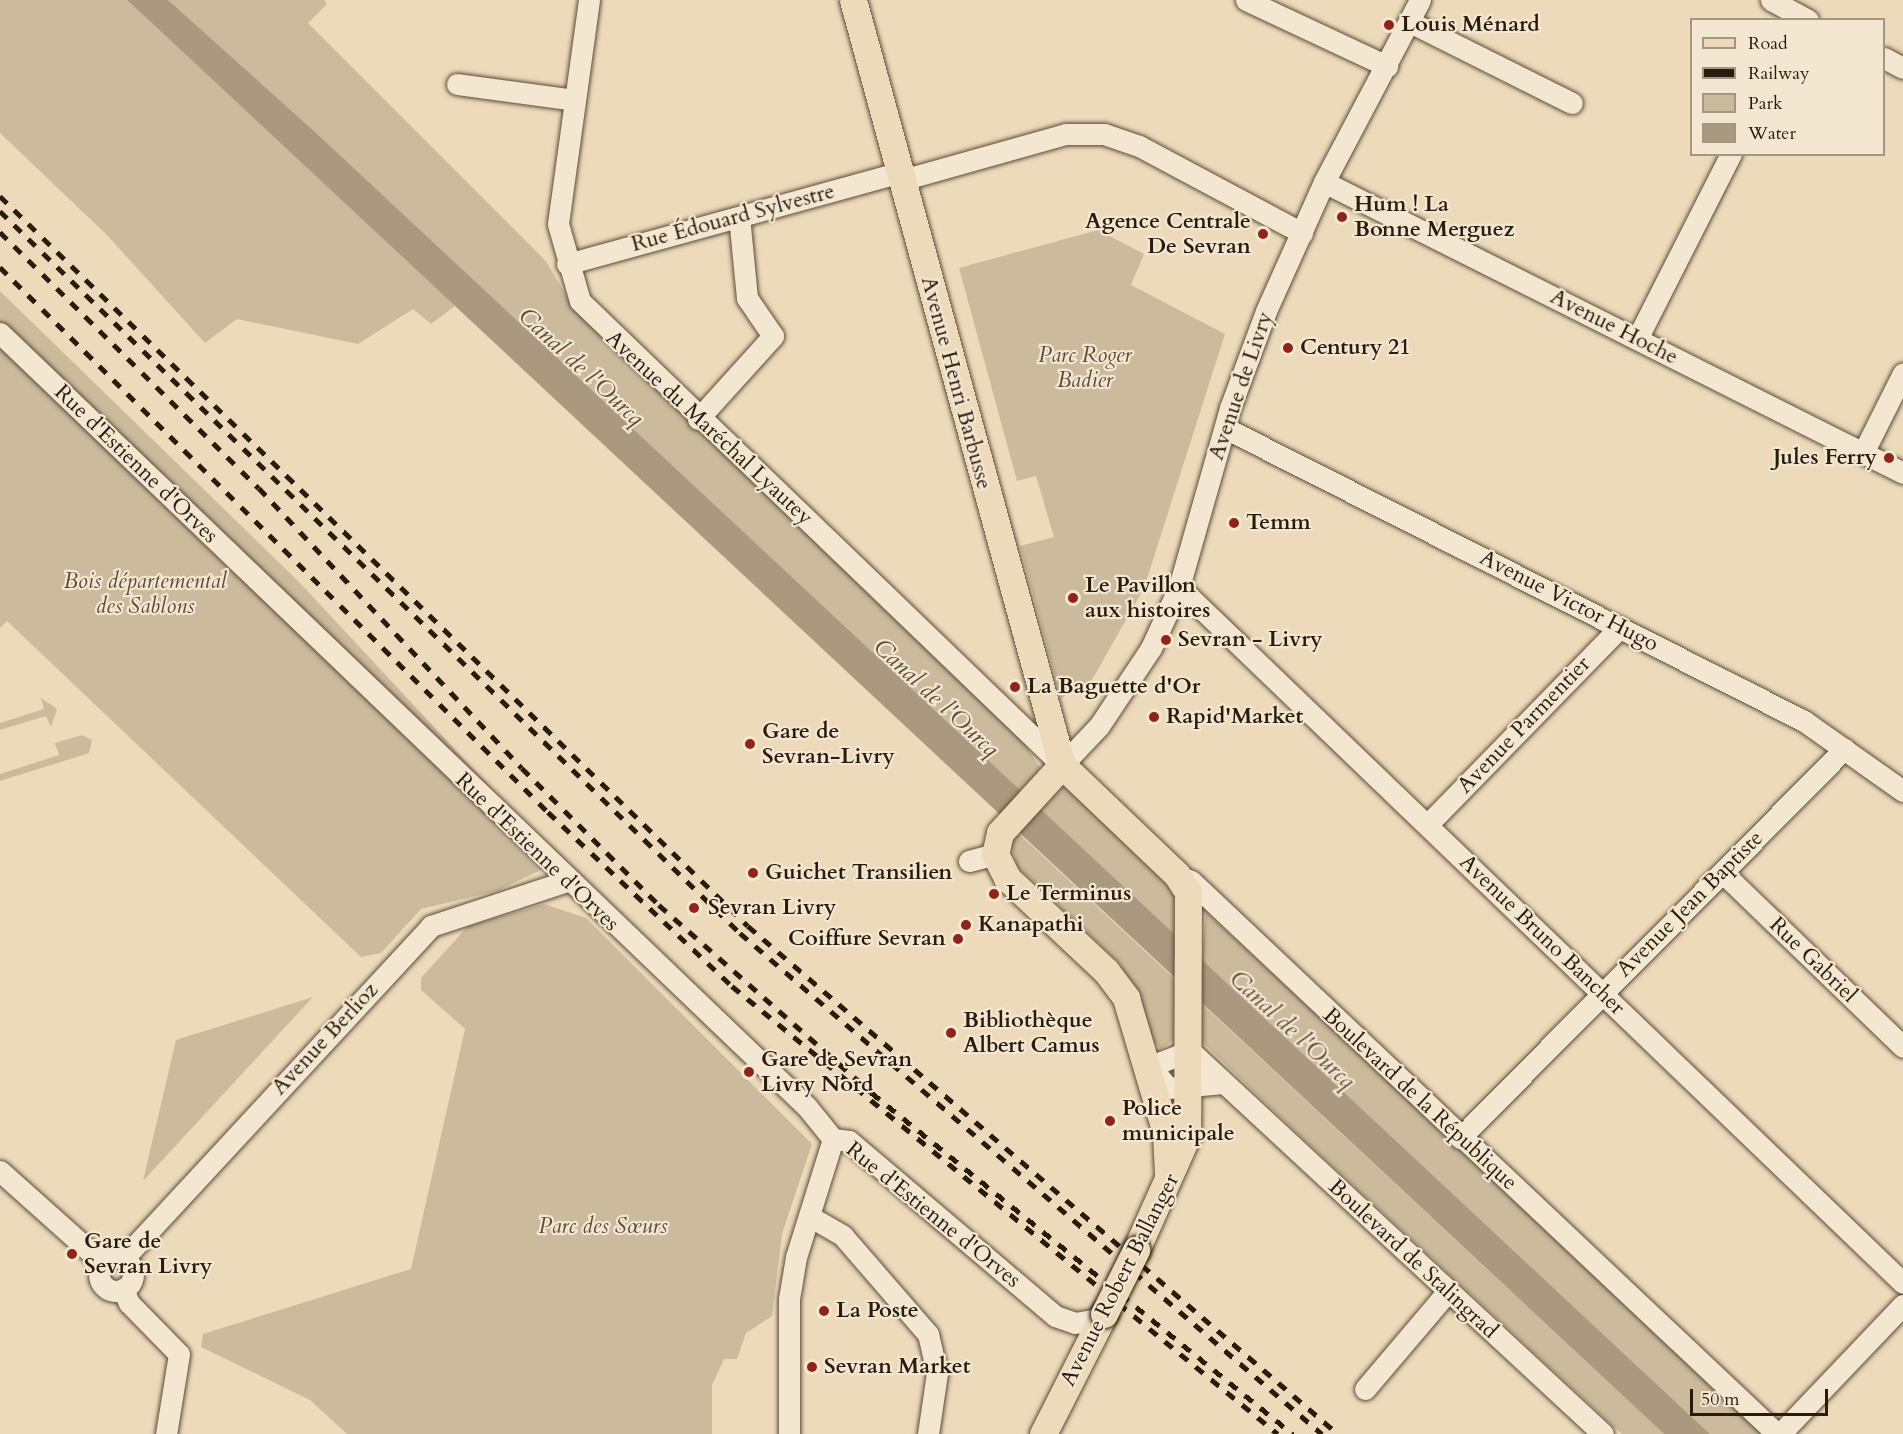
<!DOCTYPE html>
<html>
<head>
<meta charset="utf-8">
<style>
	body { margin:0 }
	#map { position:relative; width:1903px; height:1434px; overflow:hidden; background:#eddaba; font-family:Cardo,serif }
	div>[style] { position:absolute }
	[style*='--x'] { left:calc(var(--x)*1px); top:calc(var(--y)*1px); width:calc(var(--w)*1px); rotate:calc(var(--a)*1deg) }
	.green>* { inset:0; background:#ccba9c }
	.water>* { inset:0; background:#ab997f }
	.roads { filter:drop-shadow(0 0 2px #5b4c38) drop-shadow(0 0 2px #5b4c38) }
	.minor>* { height:21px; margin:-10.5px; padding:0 10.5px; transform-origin:10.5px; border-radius:10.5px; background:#f3e7d2 }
	.minor>.ring { margin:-10.5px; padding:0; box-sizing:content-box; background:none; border:21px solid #f3e7d2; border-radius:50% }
	.major>* { height:27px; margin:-13.5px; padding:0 13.5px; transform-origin:13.5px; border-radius:13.5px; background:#eddaba }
	.rail>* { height:4.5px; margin-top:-2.25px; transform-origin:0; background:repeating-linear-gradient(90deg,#2a1c0c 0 10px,transparent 0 20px) }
	.bridges { filter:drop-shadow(0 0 2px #2a1c0c) drop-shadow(0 0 2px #2a1c0c) }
	.major-bridge>* { height:27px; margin:-13.5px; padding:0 13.5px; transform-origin:13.5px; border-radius:13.5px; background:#eddaba }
	.dots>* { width:16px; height:16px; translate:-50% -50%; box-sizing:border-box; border:3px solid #f3e7d2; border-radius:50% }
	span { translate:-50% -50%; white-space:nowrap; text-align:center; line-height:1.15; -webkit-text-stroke:4.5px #f3e7d2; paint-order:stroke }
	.poi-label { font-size:22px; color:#2a1c0c; font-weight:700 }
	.left { translate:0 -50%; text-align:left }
	.right { translate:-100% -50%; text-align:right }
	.street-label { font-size:22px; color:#2a1c0c }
	.park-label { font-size:22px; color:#5b4b37; font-style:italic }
	.water-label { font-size:24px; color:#5e4e3a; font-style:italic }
	.legend { position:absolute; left:1690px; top:18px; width:195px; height:138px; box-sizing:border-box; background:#f3e7d2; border:2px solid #a39683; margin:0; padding:8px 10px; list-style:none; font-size:18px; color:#2a1c0c }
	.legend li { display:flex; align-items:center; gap:12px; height:30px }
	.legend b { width:30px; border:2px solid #a39683 }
	.scale { position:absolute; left:1690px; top:1389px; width:138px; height:27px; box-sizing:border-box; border:3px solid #2a1c0c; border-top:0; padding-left:8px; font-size:18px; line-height:21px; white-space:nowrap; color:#2a1c0c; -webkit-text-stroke:4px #f3e7d2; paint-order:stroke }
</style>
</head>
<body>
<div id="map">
	<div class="green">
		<div style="clip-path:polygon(0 0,127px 0,455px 306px,431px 324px,413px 309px,358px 344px,237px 319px,205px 343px,106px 234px,0 133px)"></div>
		<div style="clip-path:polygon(168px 0,324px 0,327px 4px,308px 23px,546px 261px,575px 311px,1025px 744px,1040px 768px,1037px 773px,1020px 791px)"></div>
		<div style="clip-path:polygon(1098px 230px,1144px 254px,1131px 285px,1225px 334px,1144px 588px,1092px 680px,1061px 698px,1020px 546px,1054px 537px,1036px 476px,1017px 481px,959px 268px)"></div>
		<div style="clip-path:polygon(0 291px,299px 582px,559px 861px,497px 891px,421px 909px,381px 953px,361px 957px,7px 621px,0 628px)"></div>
		<div style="clip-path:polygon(41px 698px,57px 709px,51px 727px,46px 716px,0 730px,0 723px,44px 709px)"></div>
		<div style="clip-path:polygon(82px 735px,92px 740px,89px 753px,0 781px,0 774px,59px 755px,55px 743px)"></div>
		<div style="clip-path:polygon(1066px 785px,1179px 895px,1179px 939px,1038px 808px)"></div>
		<div style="clip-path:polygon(1017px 832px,1178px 982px,1178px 1037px,1161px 1049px,1153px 1041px,1140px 998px,1118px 961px,1017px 866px,1010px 840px)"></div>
		<div style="clip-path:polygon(544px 904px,586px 918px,812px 1144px,782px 1234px,772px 1316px,746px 1333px,737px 1359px,724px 1359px,712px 1385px,712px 1434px,347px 1434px,310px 1400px,201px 1347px,203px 1334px,411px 1269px,465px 1029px,421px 990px,421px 978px,468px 926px)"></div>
		<div style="clip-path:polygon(1206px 912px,1388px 1080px,1764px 1434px,1710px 1434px,1202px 960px)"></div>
		<div style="clip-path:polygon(313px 997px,312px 998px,143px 1181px,176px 1040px)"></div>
		<div style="clip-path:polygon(1201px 1003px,1664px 1434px,1622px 1434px,1294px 1130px,1200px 1040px)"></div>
	</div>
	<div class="water">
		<div style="clip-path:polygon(127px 0,168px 0,316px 133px,1710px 1434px,1664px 1434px)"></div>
	</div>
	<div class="roads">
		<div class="minor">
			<div style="--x:589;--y:0;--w:226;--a:97.9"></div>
			<div style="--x:558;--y:224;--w:80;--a:74.1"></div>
			<div style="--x:580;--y:301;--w:669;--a:43.91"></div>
			<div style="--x:1062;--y:765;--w:54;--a:-46.5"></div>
			<div style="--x:1099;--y:726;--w:94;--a:-56.3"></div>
			<div style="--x:1151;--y:648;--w:67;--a:-65.3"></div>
			<div style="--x:1179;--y:587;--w:186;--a:-74.1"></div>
			<div style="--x:1230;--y:408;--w:103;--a:-69.6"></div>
			<div style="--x:1266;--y:311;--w:141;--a:-65.8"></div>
			<div style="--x:1324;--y:182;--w:206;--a:-62.2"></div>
			<div style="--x:1246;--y:0;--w:156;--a:25.1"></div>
			<div style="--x:1771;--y:0;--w:42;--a:28.4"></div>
			<div style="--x:1410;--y:22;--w:181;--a:26.6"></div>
			<div style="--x:1884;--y:58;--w:21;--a:28"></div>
			<div style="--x:457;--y:84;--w:119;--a:7.7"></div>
			<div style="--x:902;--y:180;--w:170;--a:-15.7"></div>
			<div style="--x:1066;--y:134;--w:38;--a:0"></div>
			<div style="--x:1104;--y:134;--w:37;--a:19"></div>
			<div style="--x:1139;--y:146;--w:185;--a:28.1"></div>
			<div style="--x:1324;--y:182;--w:648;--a:26.68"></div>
			<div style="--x:567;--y:264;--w:345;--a:-15.4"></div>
			<div style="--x:0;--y:333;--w:1118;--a:43.8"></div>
			<div style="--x:807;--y:1107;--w:41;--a:50.9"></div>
			<div style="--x:833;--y:1139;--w:16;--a:7"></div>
			<div style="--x:849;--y:1141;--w:270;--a:40.3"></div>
			<div style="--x:1055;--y:1316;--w:21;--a:19"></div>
			<div style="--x:1075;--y:1323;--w:27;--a:-10"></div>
			<div style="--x:1637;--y:339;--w:208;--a:-63.1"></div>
			<div style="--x:698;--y:419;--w:112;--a:-47.9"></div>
			<div style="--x:773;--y:336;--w:46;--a:-124.4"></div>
			<div style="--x:747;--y:298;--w:81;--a:-95.6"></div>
			<div style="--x:1225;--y:428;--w:649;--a:26.84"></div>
			<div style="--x:1804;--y:721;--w:121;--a:35.3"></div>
			<div style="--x:1863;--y:453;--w:89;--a:-63.4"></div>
			<div style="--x:1179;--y:587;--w:1004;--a:43.87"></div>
			<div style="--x:1428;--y:824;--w:275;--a:-45.7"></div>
			<div style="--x:969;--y:861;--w:27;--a:-15"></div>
			<div style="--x:1723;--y:873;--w:250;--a:44"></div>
			<div style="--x:1179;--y:876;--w:13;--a:23"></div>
			<div style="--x:1191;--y:881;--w:806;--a:43.34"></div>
			<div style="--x:1149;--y:1065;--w:30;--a:50"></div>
			<div style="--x:1168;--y:1088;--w:55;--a:-5.2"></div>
			<div style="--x:1149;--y:1082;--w:23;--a:-59"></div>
			<div style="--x:1161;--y:1062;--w:31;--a:-21"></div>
			<div style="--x:1190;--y:1051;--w:563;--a:42.84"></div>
			<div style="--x:1460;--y:1138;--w:547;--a:-45.37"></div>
			<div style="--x:0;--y:1171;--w:138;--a:41.8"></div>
			<div style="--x:809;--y:1216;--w:39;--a:30"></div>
			<div style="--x:843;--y:1236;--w:130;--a:49.1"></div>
			<div style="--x:928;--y:1334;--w:40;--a:77"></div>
			<div style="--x:937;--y:1373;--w:62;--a:98.4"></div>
			<div class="ring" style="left:99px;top:1257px;width:13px;height:13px"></div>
			<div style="--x:123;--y:1259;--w:454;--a:-47.2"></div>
			<div style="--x:431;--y:926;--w:143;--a:-18.3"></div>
			<div style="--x:123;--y:1289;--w:15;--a:67"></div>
			<div style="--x:129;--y:1303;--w:71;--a:45.6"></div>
			<div style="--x:179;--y:1354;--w:81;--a:99.2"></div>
			<div style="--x:1365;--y:1389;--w:128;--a:-49.7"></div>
			<div style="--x:789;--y:1434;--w:135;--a:-90"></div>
			<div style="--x:789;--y:1299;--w:43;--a:-80.5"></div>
			<div style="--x:796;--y:1257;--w:124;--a:-72.6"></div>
			<div style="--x:1780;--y:1434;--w:178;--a:-46.4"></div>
		</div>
		<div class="major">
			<div style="--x:853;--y:0;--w:793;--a:74.72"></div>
			<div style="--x:1062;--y:765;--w:159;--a:43.7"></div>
			<div style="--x:1177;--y:875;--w:20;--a:57"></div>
			<div style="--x:1188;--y:892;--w:244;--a:90.2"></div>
			<div style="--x:1187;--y:1136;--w:125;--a:114.1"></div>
			<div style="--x:1062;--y:765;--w:92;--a:132.4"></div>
			<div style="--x:1000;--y:833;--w:22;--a:103"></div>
			<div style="--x:995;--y:854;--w:27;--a:63"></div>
			<div style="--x:1007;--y:878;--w:136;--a:43.2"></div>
			<div style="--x:1106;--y:971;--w:34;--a:53"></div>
			<div style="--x:1126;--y:998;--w:141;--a:73.5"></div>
			<div style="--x:1166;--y:1133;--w:41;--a:87.2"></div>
			<div style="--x:1043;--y:1434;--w:135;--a:-63.1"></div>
		</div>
	</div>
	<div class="rail">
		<div style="--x:0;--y:196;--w:1045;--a:44.3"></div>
		<div style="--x:748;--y:926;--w:779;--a:40.73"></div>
		<div style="--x:0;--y:211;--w:1034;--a:44.29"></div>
		<div style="--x:740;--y:933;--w:768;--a:40.72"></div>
		<div style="--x:0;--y:232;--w:364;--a:44.7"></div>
		<div style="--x:259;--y:488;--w:384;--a:46.8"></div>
		<div style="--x:522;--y:768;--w:194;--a:45"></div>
		<div style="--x:659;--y:905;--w:284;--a:41.4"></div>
		<div style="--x:872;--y:1093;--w:542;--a:39.01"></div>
		<div style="--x:0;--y:267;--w:773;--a:44.84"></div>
		<div style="--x:548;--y:812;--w:253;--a:43.4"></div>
		<div style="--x:732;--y:986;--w:706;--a:39.37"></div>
	</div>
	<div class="bridges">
		<div class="major-bridge">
			<div style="--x:1104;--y:1314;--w:72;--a:-63.4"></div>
		</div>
	</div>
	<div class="dots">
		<div style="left:1389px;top:25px;background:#8f2418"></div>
		<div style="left:1342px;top:217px;background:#8f2418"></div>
		<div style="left:1263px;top:234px;background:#8f2418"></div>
		<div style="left:1288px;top:348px;background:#8f2418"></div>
		<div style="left:1889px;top:458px;background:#8f2418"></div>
		<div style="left:1234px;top:523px;background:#8f2418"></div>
		<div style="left:1073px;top:598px;background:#8f2418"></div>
		<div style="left:1166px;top:640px;background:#8f2418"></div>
		<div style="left:1015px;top:687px;background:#8f2418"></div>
		<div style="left:1154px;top:717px;background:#8f2418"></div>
		<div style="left:750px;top:744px;background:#8f2418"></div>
		<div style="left:753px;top:873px;background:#8f2418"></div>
		<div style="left:994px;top:894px;background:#8f2418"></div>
		<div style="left:694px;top:908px;background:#8f2418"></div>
		<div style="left:966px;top:925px;background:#8f2418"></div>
		<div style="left:958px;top:939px;background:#8f2418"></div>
		<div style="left:951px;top:1033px;background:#8f2418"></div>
		<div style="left:749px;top:1072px;background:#8f2418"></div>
		<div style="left:1110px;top:1121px;background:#8f2418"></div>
		<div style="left:72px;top:1254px;background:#8f2418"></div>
		<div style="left:824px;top:1311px;background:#8f2418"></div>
		<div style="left:812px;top:1367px;background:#8f2418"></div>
	</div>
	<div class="poi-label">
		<span class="left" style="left:1401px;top:25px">Louis Ménard</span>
		<span class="left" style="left:1354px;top:217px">Hum ! La<br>Bonne Merguez</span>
		<span class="right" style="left:1251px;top:234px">Agence Centrale<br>De Sevran</span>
		<span class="left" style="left:1300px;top:348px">Century 21</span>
		<span class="right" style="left:1877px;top:458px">Jules Ferry</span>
		<span class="left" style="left:1246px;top:523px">Temm</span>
		<span class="left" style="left:1085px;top:598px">Le Pavillon<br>aux histoires</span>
		<span class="left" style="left:1178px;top:640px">Sevran - Livry</span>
		<span class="left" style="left:1027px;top:687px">La Baguette d'Or</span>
		<span class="left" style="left:1166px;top:717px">Rapid'Market</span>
		<span class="left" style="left:762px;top:744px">Gare de<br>Sevran-Livry</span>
		<span class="left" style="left:765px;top:873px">Guichet Transilien</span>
		<span class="left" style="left:1006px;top:894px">Le Terminus</span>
		<span class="left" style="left:708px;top:908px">Sevran Livry</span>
		<span class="left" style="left:978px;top:925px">Kanapathi</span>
		<span class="right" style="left:946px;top:939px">Coiffure Sevran</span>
		<span class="left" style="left:963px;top:1033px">Bibliothèque<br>Albert Camus</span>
		<span class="left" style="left:761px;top:1072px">Gare de Sevran<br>Livry Nord</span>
		<span class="left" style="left:1122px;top:1121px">Police<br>municipale</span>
		<span class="left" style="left:84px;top:1254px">Gare de<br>Sevran Livry</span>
		<span class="left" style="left:836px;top:1311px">La Poste</span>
		<span class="left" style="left:824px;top:1367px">Sevran Market</span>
	</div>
	<div class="street-label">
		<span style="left:733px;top:218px;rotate:-15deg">Rue Édouard Sylvestre</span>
		<span style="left:1614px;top:327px;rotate:27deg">Avenue Hoche</span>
		<span style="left:956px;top:383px;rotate:75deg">Avenue Henri Barbusse</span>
		<span style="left:1241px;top:386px;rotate:-71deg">Avenue de Livry</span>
		<span style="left:709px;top:428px;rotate:43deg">Avenue du Maréchal Lyautey</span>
		<span style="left:136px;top:464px;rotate:44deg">Rue d'Estienne d'Orves</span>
		<span style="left:1569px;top:601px;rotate:27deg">Avenue Victor Hugo</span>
		<span style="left:1524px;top:725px;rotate:-46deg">Avenue Parmentier</span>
		<span style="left:537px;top:852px;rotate:44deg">Rue d'Estienne d'Orves</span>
		<span style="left:1690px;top:904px;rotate:-45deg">Avenue Jean Baptiste</span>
		<span style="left:1542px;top:935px;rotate:44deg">Avenue Bruno Bancher</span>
		<span style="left:1813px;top:960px;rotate:44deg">Rue Gabriel</span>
		<span style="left:325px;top:1039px;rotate:-47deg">Avenue Berlioz</span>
		<span style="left:1420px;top:1099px;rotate:43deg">Boulevard de la République</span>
		<span style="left:933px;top:1215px;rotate:39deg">Rue d'Estienne d'Orves</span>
		<span style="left:1413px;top:1259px;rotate:43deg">Boulevard de Stalingrad</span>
		<span style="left:1120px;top:1280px;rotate:-63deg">Avenue Robert Ballanger</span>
	</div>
	<div class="park-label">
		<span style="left:1085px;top:368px">Parc Roger<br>Badier</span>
		<span style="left:145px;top:594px">Bois départemental<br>des Sablons</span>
		<span style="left:603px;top:1227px">Parc des Sœurs</span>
	</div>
	<div class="water-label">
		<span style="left:581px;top:367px;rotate:43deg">Canal de l'Ourcq</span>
		<span style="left:936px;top:698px;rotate:43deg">Canal de l'Ourcq</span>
		<span style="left:1292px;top:1030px;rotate:43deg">Canal de l'Ourcq</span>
	</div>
	<ul class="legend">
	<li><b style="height:8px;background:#eddaba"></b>Road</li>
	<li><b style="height:8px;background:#2a1c0c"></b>Railway</li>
	<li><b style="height:16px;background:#ccba9c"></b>Park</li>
	<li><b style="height:16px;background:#ab997f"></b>Water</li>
	</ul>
	<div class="scale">50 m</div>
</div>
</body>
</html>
